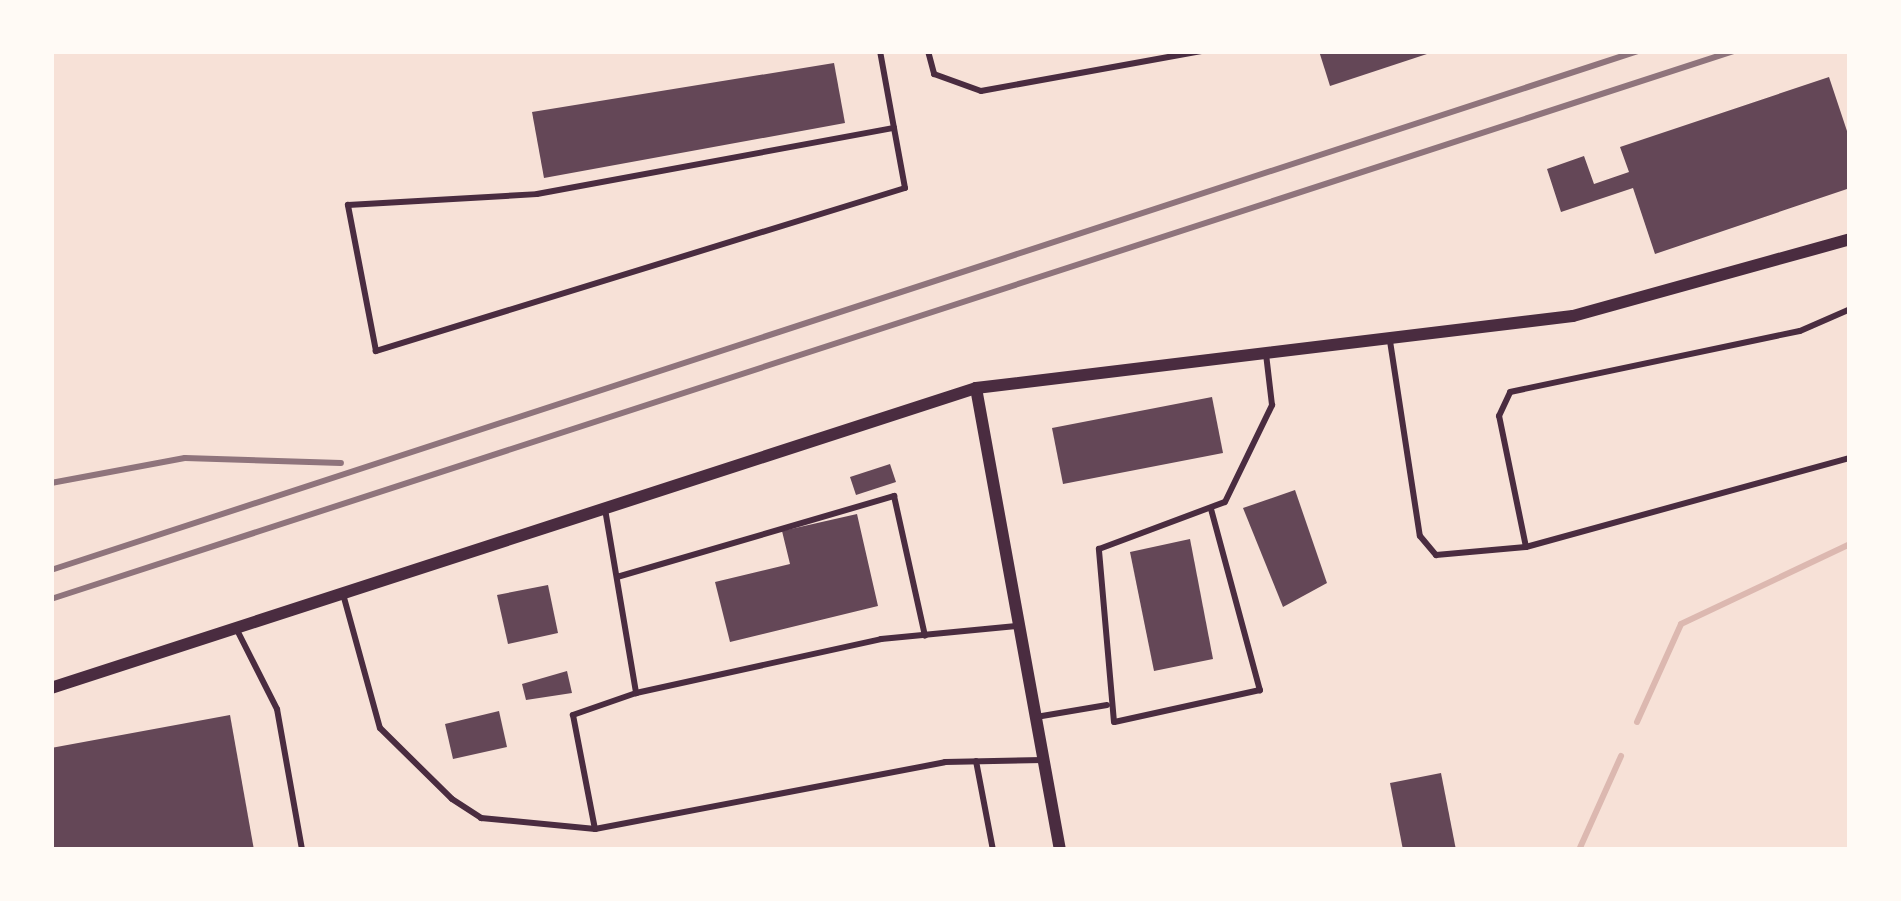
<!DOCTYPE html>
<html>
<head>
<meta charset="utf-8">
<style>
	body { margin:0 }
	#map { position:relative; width:1901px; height:901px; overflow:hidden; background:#f7e1d7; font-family:"Playfair Display",serif }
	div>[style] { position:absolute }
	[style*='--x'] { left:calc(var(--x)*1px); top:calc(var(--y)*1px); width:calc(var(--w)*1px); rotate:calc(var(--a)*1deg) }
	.stream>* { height:6px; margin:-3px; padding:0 3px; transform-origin:3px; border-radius:3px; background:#dcb8b0 }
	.building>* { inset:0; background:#644757 }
	.service>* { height:6px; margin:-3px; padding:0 3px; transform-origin:3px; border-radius:3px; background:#4a2c40 }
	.minor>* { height:12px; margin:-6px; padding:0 6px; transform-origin:6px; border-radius:6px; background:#4a2c40 }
	.rail>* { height:6px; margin:-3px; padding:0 3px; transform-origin:3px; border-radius:3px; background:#8f747c }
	span { translate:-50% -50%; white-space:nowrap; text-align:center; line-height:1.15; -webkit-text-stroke:12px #fffaf5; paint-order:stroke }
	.frame { position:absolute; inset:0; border:54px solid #fffaf5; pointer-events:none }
</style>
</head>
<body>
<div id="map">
	<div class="stream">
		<div style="--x:1637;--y:722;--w:107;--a:-65.8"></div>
		<div style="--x:1681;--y:624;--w:187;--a:-25.3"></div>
		<div style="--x:1579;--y:850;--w:103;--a:-65.9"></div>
	</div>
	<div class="building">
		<div style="clip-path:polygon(1319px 51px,1433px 51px,1433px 52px,1330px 86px)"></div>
		<div style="clip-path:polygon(834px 63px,845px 123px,544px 178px,532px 112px)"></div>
		<div style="clip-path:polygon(1829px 77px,1850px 140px,1850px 188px,1655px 254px,1633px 188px,1561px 212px,1547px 169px,1584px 156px,1594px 184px,1629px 172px,1620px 147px)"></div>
		<div style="clip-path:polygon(1212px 397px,1223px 453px,1063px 484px,1052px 428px)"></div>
		<div style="clip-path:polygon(890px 464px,896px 482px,856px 495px,850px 477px)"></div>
		<div style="clip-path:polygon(1295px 490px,1327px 583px,1283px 607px,1243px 508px)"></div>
		<div style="clip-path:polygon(857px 514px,878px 606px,730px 642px,715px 582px,790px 564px,782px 531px)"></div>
		<div style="clip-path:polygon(1190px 539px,1213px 659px,1154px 671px,1130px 552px)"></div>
		<div style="clip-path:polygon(548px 585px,558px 633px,508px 644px,497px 595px)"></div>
		<div style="clip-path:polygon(567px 671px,572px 693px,526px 700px,522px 684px)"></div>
		<div style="clip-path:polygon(499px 711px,507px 747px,453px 759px,445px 724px)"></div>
		<div style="clip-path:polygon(230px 715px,254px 850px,51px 850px,51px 748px)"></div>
		<div style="clip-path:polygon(1441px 773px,1456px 850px,1403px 850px,1390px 783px)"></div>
	</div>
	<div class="service">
		<div style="--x:880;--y:51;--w:78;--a:79.7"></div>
		<div style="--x:894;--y:128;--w:61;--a:79.6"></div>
		<div style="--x:905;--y:188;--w:554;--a:162.87"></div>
		<div style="--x:376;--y:351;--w:149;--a:-100.9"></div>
		<div style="--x:348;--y:205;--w:189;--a:-3.3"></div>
		<div style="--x:537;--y:194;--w:363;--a:-10.5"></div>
		<div style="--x:928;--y:51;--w:24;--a:75"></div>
		<div style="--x:934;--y:74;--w:50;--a:19.9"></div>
		<div style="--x:981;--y:91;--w:224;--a:-10.3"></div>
		<div style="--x:1390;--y:341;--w:197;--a:81.3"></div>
		<div style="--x:1420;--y:536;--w:25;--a:50"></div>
		<div style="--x:1436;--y:555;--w:90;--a:-5.1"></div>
		<div style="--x:1526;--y:547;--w:336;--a:-15.4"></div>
		<div style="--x:605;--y:509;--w:187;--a:80.4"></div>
		<div style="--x:636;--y:693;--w:251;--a:-12.4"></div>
		<div style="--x:881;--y:639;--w:136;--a:-5.5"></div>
		<div style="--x:1211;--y:509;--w:188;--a:74.9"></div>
		<div style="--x:1260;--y:690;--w:149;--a:167.6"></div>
		<div style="--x:1114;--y:722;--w:174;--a:-95"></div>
		<div style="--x:1099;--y:549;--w:134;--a:-20.5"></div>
		<div style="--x:1225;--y:502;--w:108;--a:-64.1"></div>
		<div style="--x:1272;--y:405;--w:51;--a:-96.7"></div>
		<div style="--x:1526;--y:547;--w:134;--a:-101.6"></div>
		<div style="--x:1499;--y:416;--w:26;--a:-65"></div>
		<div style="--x:1510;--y:392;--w:296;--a:-11.9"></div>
		<div style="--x:1800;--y:331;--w:55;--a:-23.7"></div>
		<div style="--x:617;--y:577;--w:289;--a:-16.3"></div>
		<div style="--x:894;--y:496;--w:143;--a:77.5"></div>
		<div style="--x:343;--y:594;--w:139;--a:74.6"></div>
		<div style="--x:380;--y:728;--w:101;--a:44.6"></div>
		<div style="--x:452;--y:799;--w:35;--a:33"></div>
		<div style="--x:481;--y:818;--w:115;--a:5.5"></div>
		<div style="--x:236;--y:628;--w:91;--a:63.2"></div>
		<div style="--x:277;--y:709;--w:143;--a:79.9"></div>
		<div style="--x:636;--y:693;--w:67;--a:160.8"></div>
		<div style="--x:573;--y:715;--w:116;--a:79.1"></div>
		<div style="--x:595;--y:829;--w:356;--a:-10.8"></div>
		<div style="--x:945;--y:762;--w:98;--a:-1.2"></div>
		<div style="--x:1036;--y:717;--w:72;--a:-9.6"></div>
		<div style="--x:976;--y:761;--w:91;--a:79.2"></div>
	</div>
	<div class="minor">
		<div style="--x:976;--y:388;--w:470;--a:79.7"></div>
		<div style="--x:51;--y:688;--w:972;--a:-17.97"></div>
		<div style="--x:976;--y:388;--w:601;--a:-6.88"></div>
		<div style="--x:1573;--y:316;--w:288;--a:-15.5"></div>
	</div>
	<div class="rail">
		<div style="--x:51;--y:483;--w:136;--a:-10.6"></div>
		<div style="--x:185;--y:458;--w:156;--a:1.8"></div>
		<div style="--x:51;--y:570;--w:1670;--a:-18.11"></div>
		<div style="--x:51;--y:599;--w:1770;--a:-18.04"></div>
	</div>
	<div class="frame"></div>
</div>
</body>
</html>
